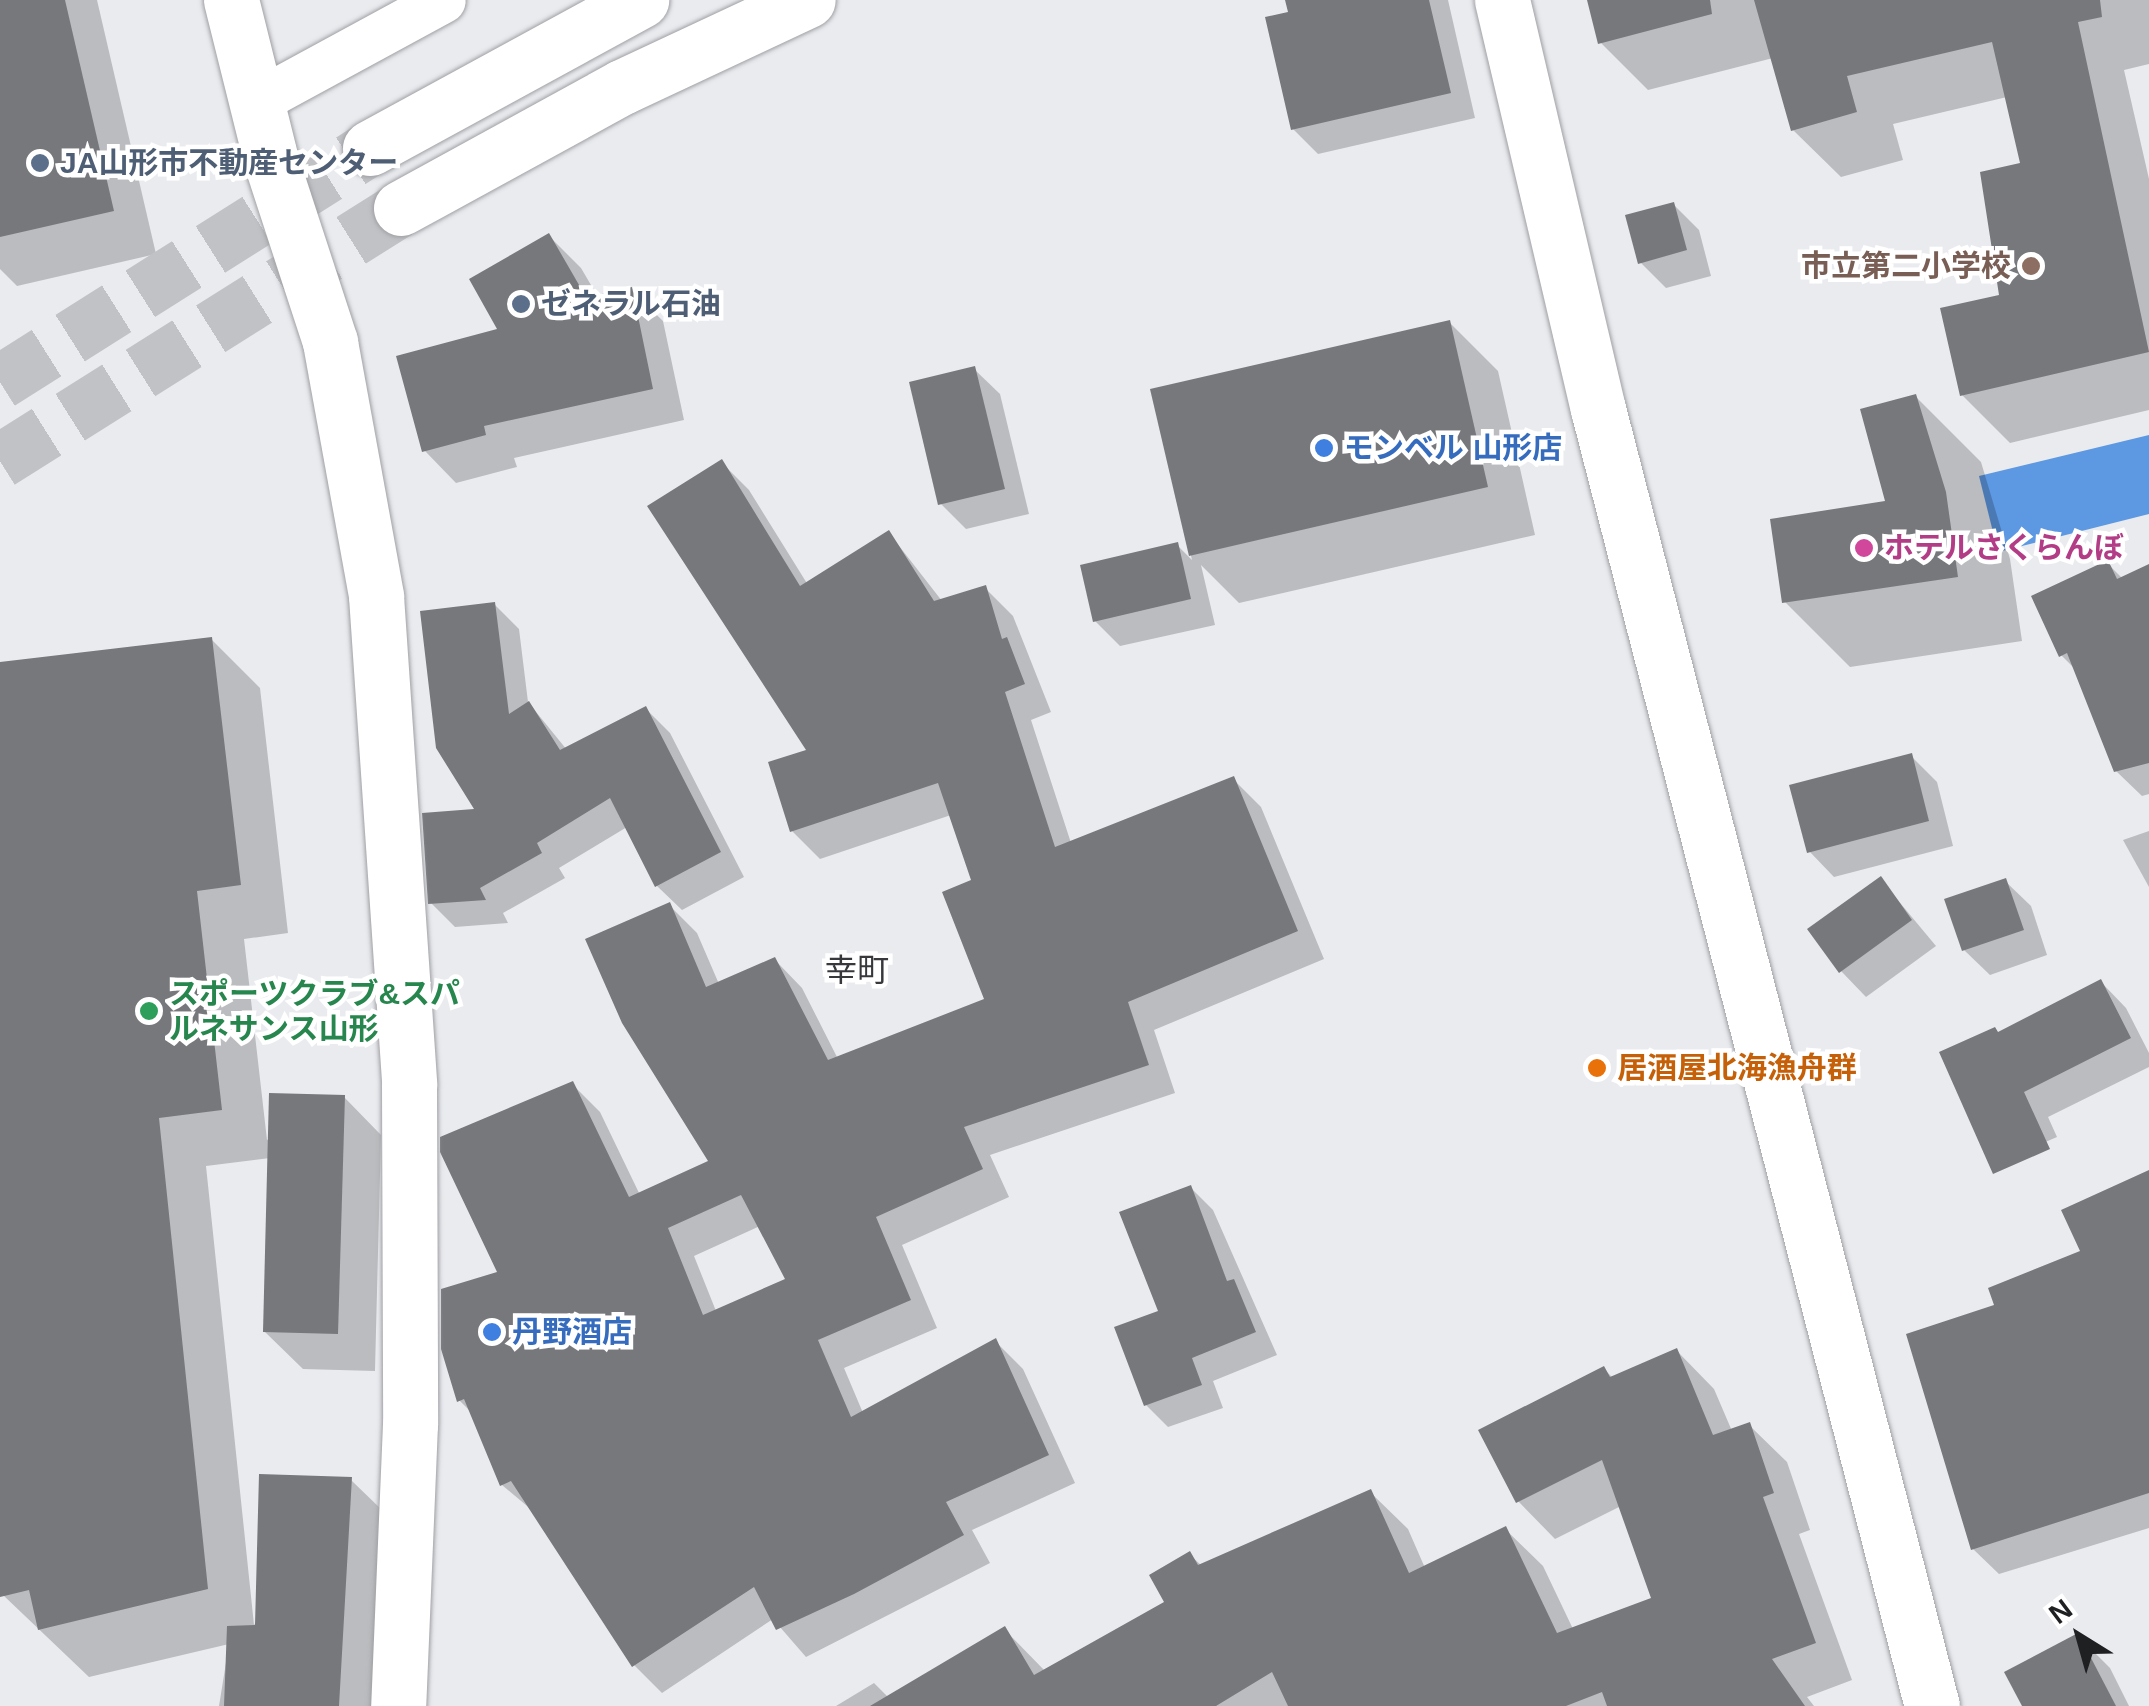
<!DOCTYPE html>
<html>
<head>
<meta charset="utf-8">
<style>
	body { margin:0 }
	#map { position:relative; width:2149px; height:1706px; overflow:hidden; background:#eaebef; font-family:Arial,"Noto Sans JP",sans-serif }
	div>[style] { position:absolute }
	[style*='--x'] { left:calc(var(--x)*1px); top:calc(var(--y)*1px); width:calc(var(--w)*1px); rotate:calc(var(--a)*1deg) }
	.water>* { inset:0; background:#5d98e2 }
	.shadow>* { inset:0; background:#0003 }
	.building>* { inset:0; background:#77787c }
	.tertiary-tunnel>* { height:55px; margin-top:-27.5px; transform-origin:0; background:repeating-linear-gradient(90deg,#c1c2c6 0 55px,transparent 0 83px) }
	.roads { filter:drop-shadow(0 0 2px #9fa0a4) drop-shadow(0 0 2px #9fa0a4) }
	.minor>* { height:45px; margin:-22.5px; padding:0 22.5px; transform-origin:22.5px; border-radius:22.5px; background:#fff }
	.tertiary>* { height:55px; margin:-27.5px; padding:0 27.5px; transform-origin:27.5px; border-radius:27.5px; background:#fff }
	.dots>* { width:28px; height:28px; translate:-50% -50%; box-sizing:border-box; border:5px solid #fff; border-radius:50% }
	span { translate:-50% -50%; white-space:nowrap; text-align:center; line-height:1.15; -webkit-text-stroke:9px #fff; paint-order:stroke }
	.service-label { font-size:30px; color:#4e5e75; font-weight:700 }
	.left { translate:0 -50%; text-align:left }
	.education-label { font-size:30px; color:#785e54; font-weight:700 }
	.right { translate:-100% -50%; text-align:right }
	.shop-label { font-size:30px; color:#366cbe; font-weight:700 }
	.hotel-label { font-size:30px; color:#b23c85; font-weight:700 }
	.leisure-label { font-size:30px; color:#27864d; font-weight:700 }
	.food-label { font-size:30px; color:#c56008; font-weight:700 }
	.neighbourhood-label { font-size:32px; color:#37383c }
	.north { position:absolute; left:2029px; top:1586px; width:100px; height:100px; -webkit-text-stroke:8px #fff; paint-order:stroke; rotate:323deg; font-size:28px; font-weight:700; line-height:40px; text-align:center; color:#1f2022 }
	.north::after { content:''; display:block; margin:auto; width:35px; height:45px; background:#1f2022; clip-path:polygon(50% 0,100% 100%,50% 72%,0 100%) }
</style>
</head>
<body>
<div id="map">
	<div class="water">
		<div style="clip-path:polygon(2149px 435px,2149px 514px,1998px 552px,1979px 476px)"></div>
	</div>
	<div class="shadow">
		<div style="clip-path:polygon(0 0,97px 0,156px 254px,17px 286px,0 269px)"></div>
		<div style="clip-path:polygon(1288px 0,1448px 0,1475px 118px,1318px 154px,1293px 129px)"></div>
		<div style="clip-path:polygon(1589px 0,2149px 0,2149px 64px,2124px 70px,2149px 179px,2149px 410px,2010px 443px,1962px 395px,2001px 297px,2023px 164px,2007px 97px,1893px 124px,1903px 160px,1841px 177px,1793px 130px,1773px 58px,1648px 90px,1601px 43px)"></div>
		<div style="clip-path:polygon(1674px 205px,1699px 230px,1711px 276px,1666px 288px,1641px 263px)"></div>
		<div style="clip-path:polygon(549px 236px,581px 268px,598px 297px,631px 290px,663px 321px,684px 420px,514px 458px,517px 467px,456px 483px,425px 451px,501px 331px)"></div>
		<div style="clip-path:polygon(1449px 322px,1498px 371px,1535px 535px,1239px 603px,1201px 565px,1215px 625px,1120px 646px,1095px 621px,1177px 545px,1192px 560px,1153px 391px)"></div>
		<div style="clip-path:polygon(974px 369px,1000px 394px,1029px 514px,966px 529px,941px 504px)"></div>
		<div style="clip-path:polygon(1916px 397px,1981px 462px,2010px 559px,2022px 641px,1850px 667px,1785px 602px,1888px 504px)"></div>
		<div style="clip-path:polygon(evenodd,721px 462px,749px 490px,808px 585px,889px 533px,942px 601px,985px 588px,1013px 616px,1051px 712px,1031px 720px,1071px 843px,1233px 779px,1261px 807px,1324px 959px,1154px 1030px,1175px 1093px,990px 1155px,1009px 1197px,902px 1245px,937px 1328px,844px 1368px,863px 1413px,995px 1341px,1023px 1369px,1075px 1483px,972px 1530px,990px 1563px,806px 1657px,773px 1619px,662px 1693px,634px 1665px,533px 1511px,502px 1485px,472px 1413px,459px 1400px,572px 1084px,600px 1112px,640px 1195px,711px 1162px,669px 905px,697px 933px,719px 984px,775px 960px,802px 988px,838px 1059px,987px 1001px,974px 882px,951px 815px,820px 859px,792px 831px,810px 751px,721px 462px,760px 1226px,788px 1280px,716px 1311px,694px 1256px,760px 1226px)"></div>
		<div style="clip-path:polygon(2107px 563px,2123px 579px,2149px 567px,2149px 794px,2142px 796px,2116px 771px,2077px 671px,2061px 655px)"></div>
		<div style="clip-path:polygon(494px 604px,519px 629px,528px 702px,567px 750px,646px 709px,670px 733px,744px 877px,682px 910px,657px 886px,627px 827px,559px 868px,565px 878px,503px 913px,508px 923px,455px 927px,431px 903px,478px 811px)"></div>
		<div style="clip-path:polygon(211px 639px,260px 688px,288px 933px,244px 939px,267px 1140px,344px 1097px,381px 1135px,375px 1371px,303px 1369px,265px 1332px,270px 1158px,206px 1166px,254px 1625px,351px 1480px,384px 1512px,373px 1706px,219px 1706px,229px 1644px,89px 1677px,3px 1595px,0 1581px,0 665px)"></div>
		<div style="clip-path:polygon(1911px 756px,1937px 782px,1953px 846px,1834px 877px,1809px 851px)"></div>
		<div style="clip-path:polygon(2149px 831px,2149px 887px,2123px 840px)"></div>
		<div style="clip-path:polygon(1881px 880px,1936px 946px,1866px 997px,1841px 971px)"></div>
		<div style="clip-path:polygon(2005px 881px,2031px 906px,2047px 955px,1990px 975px,1964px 950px)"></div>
		<div style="clip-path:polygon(2101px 982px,2126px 1008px,2149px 1053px,2149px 1067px,2048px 1117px,2057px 1137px,2003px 1160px,2000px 1034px)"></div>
		<div style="clip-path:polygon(2149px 1173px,2149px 1528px,1999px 1574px,1973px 1549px,1997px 1306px,2083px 1252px)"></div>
		<div style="clip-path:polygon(1190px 1187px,1213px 1210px,1277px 1355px,1213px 1381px,1223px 1408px,1168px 1427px,1146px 1405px)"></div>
		<div style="clip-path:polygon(1677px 1351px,1714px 1389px,1732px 1431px,1749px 1425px,1787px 1462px,1810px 1530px,1799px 1534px,1852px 1680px,1807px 1697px,1814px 1706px,836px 1706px,874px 1683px,889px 1698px,1004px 1629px,1045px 1671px,1168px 1603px,1189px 1554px,1202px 1566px,1370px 1492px,1408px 1529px,1425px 1568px,1505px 1529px,1543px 1566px,1573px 1629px,1654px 1599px,1621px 1506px,1555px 1539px,1518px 1501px,1604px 1369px,1613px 1378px)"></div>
		<div style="clip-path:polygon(2078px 1636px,2110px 1668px,2129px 1706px,2024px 1706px)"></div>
	</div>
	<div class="building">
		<div style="clip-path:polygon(0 0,65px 0,114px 211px,0 237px)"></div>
		<div style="clip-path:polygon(1285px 0,1429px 0,1451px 93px,1291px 130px,1265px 17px,1288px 12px)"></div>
		<div style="clip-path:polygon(1587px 0,1710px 0,1712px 14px,1598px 44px)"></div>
		<div style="clip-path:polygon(1754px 0,2100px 0,2102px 17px,2078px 22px,2149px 352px,1960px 396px,1940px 308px,1999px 295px,1980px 172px,2020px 163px,1992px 42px,1847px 76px,1857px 112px,1791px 131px)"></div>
		<div style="clip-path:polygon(1674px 202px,1687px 250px,1638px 264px,1625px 215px)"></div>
		<div style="clip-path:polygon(549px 233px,586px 297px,632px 287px,653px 389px,484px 426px,486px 435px,422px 452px,396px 356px,497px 329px,469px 279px)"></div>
		<div style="clip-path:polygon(1450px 320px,1488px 487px,1189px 556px,1150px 389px)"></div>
		<div style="clip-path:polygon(975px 366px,1005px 489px,938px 505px,909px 382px)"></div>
		<div style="clip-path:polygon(1916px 394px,1946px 492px,1958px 577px,1782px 603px,1770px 519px,1885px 501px,1860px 409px)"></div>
		<div style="clip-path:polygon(evenodd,722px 459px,800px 586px,889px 530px,934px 601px,986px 585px,1002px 639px,1007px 637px,1025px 684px,1005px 692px,1055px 847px,1234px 776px,1298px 931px,1128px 1002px,1149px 1065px,964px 1127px,983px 1169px,876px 1217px,911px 1300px,818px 1340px,851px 1417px,996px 1338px,1049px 1455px,946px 1502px,964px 1535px,854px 1594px,776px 1630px,754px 1587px,632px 1667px,511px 1481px,500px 1486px,464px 1399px,457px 1402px,441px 1349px,441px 1289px,497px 1272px,440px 1152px,440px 1137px,573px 1081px,629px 1197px,708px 1161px,622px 1023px,585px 939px,670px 902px,706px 987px,775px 957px,828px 1060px,984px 999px,942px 892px,971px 880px,938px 783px,790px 832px,768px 762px,806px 750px,647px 506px,722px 459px,741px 1195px,785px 1279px,703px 1315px,668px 1228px,741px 1195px)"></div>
		<div style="clip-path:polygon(1178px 542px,1191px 599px,1093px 622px,1080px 565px)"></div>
		<div style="clip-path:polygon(2108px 560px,2117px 579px,2149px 564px,2149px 763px,2114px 772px,2067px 653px,2059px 657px,2031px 596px)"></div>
		<div style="clip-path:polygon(495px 602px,509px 714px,529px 701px,560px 750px,646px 706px,721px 852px,655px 887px,610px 798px,537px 843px,542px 853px,480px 888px,486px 900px,428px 904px,422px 813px,474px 809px,436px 748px,420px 611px)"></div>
		<div style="clip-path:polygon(212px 637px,241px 885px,197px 891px,222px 1110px,159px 1118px,208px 1589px,38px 1630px,29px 1590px,0 1597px,0 662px)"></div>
		<div style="clip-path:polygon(1912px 753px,1929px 821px,1807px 853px,1789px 785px)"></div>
		<div style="clip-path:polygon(1881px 876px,1912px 920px,1839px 973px,1807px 929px)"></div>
		<div style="clip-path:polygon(2006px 878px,2024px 930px,1962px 951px,1944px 899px)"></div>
		<div style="clip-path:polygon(2101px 979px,2131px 1038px,2024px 1092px,2050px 1149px,1993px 1174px,1939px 1052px,1995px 1027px,1998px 1032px)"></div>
		<div style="clip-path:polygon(269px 1093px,345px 1095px,338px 1334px,263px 1332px)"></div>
		<div style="clip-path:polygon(2149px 1170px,2149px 1493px,1971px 1550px,1906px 1334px,1994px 1305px,1988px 1288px,2080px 1251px,2061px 1210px)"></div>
		<div style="clip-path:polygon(1191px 1185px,1227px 1281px,1234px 1279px,1256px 1332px,1192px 1358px,1202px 1385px,1144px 1406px,1114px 1327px,1158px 1311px,1119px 1212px)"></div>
		<div style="clip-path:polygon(1677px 1348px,1713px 1435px,1750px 1422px,1774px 1493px,1763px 1497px,1816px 1643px,1772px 1659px,1805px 1706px,1607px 1706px,1602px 1692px,1566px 1706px,1288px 1706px,1272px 1672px,1216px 1706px,870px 1706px,1005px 1626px,1034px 1675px,1164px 1602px,1149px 1575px,1190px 1551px,1198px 1565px,1371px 1489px,1409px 1573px,1506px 1526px,1557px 1633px,1651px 1598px,1602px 1460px,1516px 1503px,1478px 1430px,1604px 1366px,1610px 1377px)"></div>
		<div style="clip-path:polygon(259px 1474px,352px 1477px,339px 1706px,224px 1706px,227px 1626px,255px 1625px)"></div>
		<div style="clip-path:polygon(2078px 1633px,2116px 1706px,2022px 1706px,2004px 1672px)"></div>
	</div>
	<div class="tertiary-tunnel">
		<div style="--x:0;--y:382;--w:438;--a:-32.3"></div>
		<div style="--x:0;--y:461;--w:474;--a:-32.2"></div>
	</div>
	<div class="roads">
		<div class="minor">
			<div style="--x:259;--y:100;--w:209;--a:-28.5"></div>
		</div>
		<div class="tertiary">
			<div style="--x:231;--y:0;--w:166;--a:76"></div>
			<div style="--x:271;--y:161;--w:190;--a:71.9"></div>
			<div style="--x:330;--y:342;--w:258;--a:79.7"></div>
			<div style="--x:376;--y:596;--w:490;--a:86.1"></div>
			<div style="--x:409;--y:1085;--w:339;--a:89.8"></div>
			<div style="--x:410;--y:1424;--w:282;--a:92.4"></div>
			<div style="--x:1502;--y:0;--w:420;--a:76.8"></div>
			<div style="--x:1598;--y:409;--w:1339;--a:75.56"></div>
			<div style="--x:370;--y:148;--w:309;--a:-28.6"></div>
			<div style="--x:401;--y:208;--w:252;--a:-28.7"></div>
			<div style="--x:622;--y:87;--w:205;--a:-25.1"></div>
		</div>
	</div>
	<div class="dots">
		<div style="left:40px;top:163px;background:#5c6f8a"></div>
		<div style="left:2031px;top:266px;background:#8d6e63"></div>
		<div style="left:521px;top:304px;background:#5c6f8a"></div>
		<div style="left:1324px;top:448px;background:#3f7fe0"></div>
		<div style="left:1864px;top:548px;background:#d1479c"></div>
		<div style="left:149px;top:1011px;background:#2e9e5b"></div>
		<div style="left:1597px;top:1068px;background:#e8710a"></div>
		<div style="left:492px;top:1332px;background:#3f7fe0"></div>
	</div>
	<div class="service-label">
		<span class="left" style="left:60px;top:163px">JA山形市不動産センター</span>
		<span class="left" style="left:541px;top:304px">ゼネラル石油</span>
	</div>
	<div class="education-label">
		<span class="right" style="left:2011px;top:266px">市立第二小学校</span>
	</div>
	<div class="shop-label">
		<span class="left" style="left:1344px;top:448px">モンベル 山形店</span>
		<span class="left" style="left:512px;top:1332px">丹野酒店</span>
	</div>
	<div class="hotel-label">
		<span class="left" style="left:1884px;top:548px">ホテルさくらんぼ</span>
	</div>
	<div class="leisure-label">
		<span class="left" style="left:169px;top:1011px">スポーツクラブ&amp;スパ<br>ルネサンス山形</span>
	</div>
	<div class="food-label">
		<span class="left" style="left:1617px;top:1068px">居酒屋北海漁舟群</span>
	</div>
	<div class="neighbourhood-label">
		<span style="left:857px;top:970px">幸町</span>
	</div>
	<div class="north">N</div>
</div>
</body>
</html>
